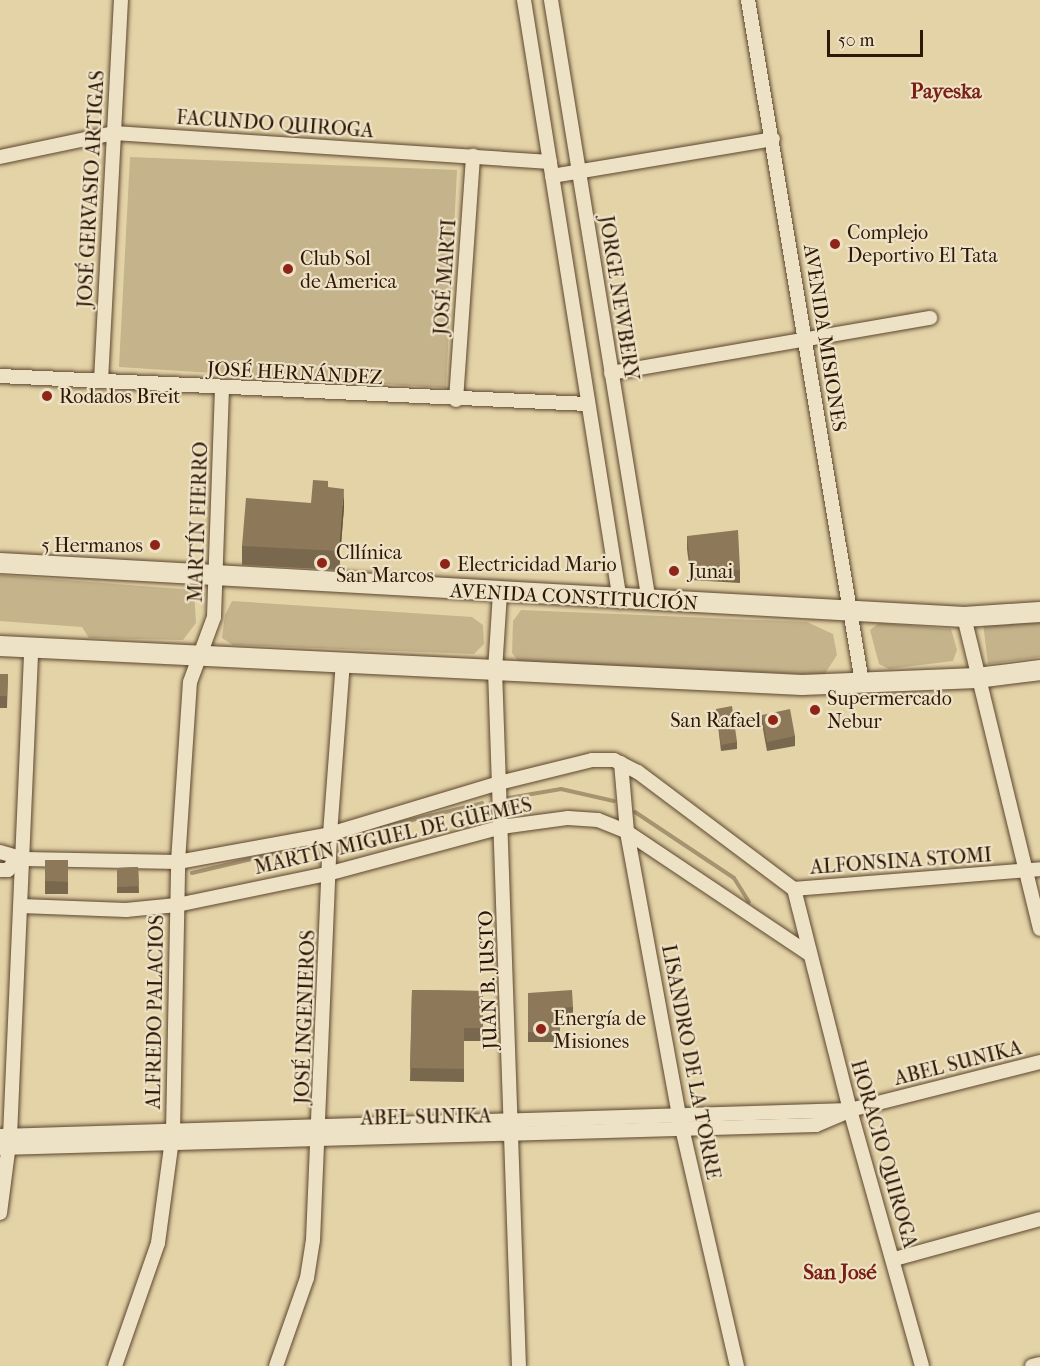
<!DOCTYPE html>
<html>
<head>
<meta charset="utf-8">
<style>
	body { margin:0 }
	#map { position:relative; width:1040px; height:1366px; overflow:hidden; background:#e4d3a7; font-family:"IM FELL French Canon",serif }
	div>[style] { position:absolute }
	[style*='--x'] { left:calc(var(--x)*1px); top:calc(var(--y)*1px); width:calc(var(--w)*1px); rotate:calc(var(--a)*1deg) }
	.green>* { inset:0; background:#c5b38c }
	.stream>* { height:4px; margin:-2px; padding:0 2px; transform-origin:2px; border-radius:2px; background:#a69370 }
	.roads { filter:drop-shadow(0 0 2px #5c462e) drop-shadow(0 0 2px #5c462e) }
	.minor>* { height:14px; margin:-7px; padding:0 7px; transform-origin:7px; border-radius:7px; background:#ede2c6 }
	.secondary>* { height:20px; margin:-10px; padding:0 10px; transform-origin:10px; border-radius:10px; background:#ede2c6 }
	.wall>* { inset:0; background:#79684d }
	.shaded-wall>* { inset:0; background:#63553f }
	.building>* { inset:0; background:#8d795a }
	.dots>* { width:16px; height:16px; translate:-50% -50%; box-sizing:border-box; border:3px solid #ede2c6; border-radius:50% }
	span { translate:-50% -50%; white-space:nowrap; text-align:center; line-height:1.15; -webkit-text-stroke:4.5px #ede2c6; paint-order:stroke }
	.street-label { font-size:20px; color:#2e1706 }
	.poi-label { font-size:20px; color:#2e1706 }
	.left { translate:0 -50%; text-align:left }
	.right { translate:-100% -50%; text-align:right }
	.neighbourhood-label { font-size:21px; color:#7a1f14; font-weight:700 }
	.scale { position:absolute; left:827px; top:30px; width:96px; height:27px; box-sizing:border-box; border:3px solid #2e1706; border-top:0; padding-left:8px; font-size:18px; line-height:21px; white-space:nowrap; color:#2e1706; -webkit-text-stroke:4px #ede2c6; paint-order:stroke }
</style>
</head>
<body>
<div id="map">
	<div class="green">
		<div style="clip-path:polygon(130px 157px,457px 170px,446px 388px,119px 367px)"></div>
		<div style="clip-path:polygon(0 575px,194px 590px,196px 623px,183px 640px,89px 638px,82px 627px,0 621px)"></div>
		<div style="clip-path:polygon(232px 601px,472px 617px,483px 625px,484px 644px,474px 654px,233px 645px,222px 638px,225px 615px)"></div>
		<div style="clip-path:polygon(521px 610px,807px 622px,833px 634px,837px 655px,824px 675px,519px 662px,512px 653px,513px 621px)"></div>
		<div style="clip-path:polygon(1040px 621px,1040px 657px,988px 664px,983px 623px)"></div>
		<div style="clip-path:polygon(879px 623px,951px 629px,957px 650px,953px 661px,889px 669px,879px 664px,870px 630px)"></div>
	</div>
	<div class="stream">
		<div style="--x:508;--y:798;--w:54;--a:-9.6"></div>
		<div style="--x:561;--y:789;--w:54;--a:12.8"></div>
		<div style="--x:635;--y:812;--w:119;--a:33.7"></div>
		<div style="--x:734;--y:878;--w:28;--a:58"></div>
		<div style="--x:346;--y:836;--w:140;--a:-13.6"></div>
		<div style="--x:192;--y:873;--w:130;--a:-13.3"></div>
	</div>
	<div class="roads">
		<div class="minor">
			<div style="--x:524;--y:0;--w:609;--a:80.92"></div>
			<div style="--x:551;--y:0;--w:610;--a:80.75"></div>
			<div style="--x:748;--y:0;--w:692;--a:80.52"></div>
			<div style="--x:0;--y:157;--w:116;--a:-11.9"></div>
			<div style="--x:114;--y:133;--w:437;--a:3.8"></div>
			<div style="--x:552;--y:176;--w:224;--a:-9.5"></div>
			<div style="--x:611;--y:373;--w:324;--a:-9.8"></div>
			<div style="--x:0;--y:376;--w:589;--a:2.73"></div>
			<div style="--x:101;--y:381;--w:382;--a:-87"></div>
			<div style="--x:456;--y:400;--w:245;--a:-86"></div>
			<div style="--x:500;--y:593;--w:77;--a:93.7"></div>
			<div style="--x:495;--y:670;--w:696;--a:88.03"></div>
			<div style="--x:964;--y:617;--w:321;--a:76.3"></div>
			<div style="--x:621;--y:763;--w:69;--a:85"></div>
			<div style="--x:627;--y:832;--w:288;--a:79.6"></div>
			<div style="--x:679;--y:1115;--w:258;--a:77"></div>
			<div style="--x:0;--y:852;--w:25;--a:16"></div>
			<div style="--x:24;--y:859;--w:154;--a:1.1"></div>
			<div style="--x:178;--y:862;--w:155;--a:-10.4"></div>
			<div style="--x:330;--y:834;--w:177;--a:-16.8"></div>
			<div style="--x:499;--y:783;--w:96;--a:-13.9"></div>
			<div style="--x:592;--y:760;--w:22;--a:0"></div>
			<div style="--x:614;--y:760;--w:27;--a:27"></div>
			<div style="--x:638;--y:772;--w:195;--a:36.9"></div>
			<div style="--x:0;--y:870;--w:8;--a:0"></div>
			<div style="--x:8;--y:870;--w:15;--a:-53"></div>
			<div style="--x:21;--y:906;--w:105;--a:2.2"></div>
			<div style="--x:126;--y:910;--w:51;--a:-5.6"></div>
			<div style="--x:177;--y:905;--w:157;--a:-11.7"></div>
			<div style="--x:331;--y:873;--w:176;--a:-15.1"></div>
			<div style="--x:501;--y:827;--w:68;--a:-7.7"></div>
			<div style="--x:568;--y:818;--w:30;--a:4"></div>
			<div style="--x:598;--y:820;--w:31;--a:22"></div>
			<div style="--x:627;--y:832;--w:218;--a:33.8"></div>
			<div style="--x:0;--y:1136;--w:850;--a:-1.75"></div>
			<div style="--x:850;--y:1110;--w:196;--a:-14.2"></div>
			<div style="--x:0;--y:1148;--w:816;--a:-1.61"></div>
			<div style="--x:816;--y:1125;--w:30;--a:-23"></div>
			<div style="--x:0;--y:1213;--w:78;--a:-82.6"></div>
			<div style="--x:10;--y:1136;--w:488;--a:-87.5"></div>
			<div style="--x:895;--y:1259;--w:150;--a:-15.4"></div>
			<div style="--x:115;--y:1366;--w:130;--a:-70.7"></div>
			<div style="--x:158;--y:1243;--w:112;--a:-82.3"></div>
			<div style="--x:173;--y:1132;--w:270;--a:-88.9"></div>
			<div style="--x:178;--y:862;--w:180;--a:-86.2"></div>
			<div style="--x:190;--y:682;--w:69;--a:-69.7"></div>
			<div style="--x:214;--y:617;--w:228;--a:-88"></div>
			<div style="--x:276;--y:1366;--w:93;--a:-70.6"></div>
			<div style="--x:307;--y:1278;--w:38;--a:-81"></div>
			<div style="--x:313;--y:1240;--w:406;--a:-87.6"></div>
			<div style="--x:330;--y:834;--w:171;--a:-85.7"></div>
			<div style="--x:922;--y:1366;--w:266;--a:-105.7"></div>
			<div style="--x:850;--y:1110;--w:228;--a:-104.2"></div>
			<div style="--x:794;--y:889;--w:247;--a:-4.6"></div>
			<div style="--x:1032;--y:1366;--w:8;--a:-14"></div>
		</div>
		<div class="secondary">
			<div style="--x:0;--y:563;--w:966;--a:3.21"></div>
			<div style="--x:964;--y:617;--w:76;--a:-3.8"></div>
			<div style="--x:0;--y:646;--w:803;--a:2.78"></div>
			<div style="--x:802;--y:685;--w:175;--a:-2.3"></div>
			<div style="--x:977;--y:678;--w:64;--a:-7.2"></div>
		</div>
	</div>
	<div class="wall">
		<div style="clip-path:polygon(328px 487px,344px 507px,339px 570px,242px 565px,242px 546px,311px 503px)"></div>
		<div style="clip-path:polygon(687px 536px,740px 570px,740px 583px,691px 580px,687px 549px)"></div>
		<div style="clip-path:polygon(0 674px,8px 674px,7px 708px,0 708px)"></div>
		<div style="clip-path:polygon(716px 709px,737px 742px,737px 749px,721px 751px)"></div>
		<div style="clip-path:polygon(762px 715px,795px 736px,795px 746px,767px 751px,762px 724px)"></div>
		<div style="clip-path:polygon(45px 860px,68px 860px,68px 894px,45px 894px)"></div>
		<div style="clip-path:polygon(138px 867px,139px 893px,117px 893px,117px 868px)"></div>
		<div style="clip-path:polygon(412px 990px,483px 991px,483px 1041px,464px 1041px,464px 1082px,410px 1081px)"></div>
		<div style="clip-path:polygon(528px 993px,573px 1007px,573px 1017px,560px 1018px,560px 1042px,528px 1042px)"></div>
	</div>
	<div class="shaded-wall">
		<div style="clip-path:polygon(344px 489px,344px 507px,339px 570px,339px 551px)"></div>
	</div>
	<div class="building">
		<div style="clip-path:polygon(313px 480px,328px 481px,328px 487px,344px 489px,339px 551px,242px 546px,246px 498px,311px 503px)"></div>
		<div style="clip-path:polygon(738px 530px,740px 570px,691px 568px,687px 536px)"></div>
		<div style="clip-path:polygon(0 674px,8px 674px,7px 696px,0 696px)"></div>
		<div style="clip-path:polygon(732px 706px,737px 742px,721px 745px,716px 709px)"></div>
		<div style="clip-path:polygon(790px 709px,795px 736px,767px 742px,762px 715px)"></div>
		<div style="clip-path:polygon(45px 860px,68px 860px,68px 882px,45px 881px)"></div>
		<div style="clip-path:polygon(138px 867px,139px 886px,117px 887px,117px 868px)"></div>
		<div style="clip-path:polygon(412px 990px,483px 991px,483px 1028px,464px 1028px,464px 1069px,410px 1068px)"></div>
		<div style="clip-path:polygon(572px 990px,573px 1007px,560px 1008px,560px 1033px,528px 1032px,528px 993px)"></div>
	</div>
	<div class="dots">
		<div style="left:835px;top:244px;background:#8f2418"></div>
		<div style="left:288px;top:269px;background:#8f2418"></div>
		<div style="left:47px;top:396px;background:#8f2418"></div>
		<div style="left:155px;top:545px;background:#8f2418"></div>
		<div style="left:322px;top:563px;background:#8f2418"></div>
		<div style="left:445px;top:564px;background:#8f2418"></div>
		<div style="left:674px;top:571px;background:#8f2418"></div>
		<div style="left:815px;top:710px;background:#8f2418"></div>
		<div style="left:773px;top:720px;background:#8f2418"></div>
		<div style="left:541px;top:1029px;background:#8f2418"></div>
	</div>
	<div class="street-label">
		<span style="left:275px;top:124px;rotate:4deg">FACUNDO QUIROGA</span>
		<span style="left:91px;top:189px;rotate:-87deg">JOSÉ GERVASIO ARTIGAS</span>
		<span style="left:445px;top:277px;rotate:-86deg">JOSÉ MARTI</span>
		<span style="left:619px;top:298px;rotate:81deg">JORGE NEWBERY</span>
		<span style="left:825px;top:338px;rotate:81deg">AVENIDA MISIONES</span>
		<span style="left:295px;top:373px;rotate:3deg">JOSÉ HERNÁNDEZ</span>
		<span style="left:198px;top:522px;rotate:-88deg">MARTÍN FIERRO</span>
		<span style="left:574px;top:597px;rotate:3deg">AVENIDA CONSTITUCIÓN</span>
		<span style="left:393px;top:836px;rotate:-13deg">MARTÍN MIGUEL DE GÜEMES</span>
		<span style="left:901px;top:861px;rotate:-4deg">ALFONSINA STOMI</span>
		<span style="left:488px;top:980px;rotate:-92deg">JUAN B. JUSTO</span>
		<span style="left:155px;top:1012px;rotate:-89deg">ALFREDO PALACIOS</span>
		<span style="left:305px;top:1017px;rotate:-88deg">JOSÉ INGENIEROS</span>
		<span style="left:691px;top:1062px;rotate:79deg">LISANDRO DE LA TORRE</span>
		<span style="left:958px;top:1063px;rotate:-14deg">ABEL SUNIKA</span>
		<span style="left:426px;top:1117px;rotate:-1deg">ABEL SUNIKA</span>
		<span style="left:884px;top:1154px;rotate:74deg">HORACIO QUIROGA</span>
	</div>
	<div class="poi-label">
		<span class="left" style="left:847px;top:244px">Complejo<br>Deportivo El Tata</span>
		<span class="left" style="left:300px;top:270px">Club Sol<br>de America</span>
		<span class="left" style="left:59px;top:396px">Rodados Breit</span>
		<span class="right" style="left:143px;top:545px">5 Hermanos</span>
		<span class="left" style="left:336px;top:564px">Cllínica<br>San Marcos</span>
		<span class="left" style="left:457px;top:564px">Electricidad Mario</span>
		<span class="left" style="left:688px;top:571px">Junai</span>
		<span class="left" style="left:827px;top:710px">Supermercado<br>Nebur</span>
		<span class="right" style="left:761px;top:720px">San Rafael</span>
		<span class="left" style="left:553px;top:1030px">Energía de<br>Misiones</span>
	</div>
	<div class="neighbourhood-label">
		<span style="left:946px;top:91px">Payeska</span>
		<span style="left:840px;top:1272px">San José</span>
	</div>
	<div class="scale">50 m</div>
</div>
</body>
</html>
